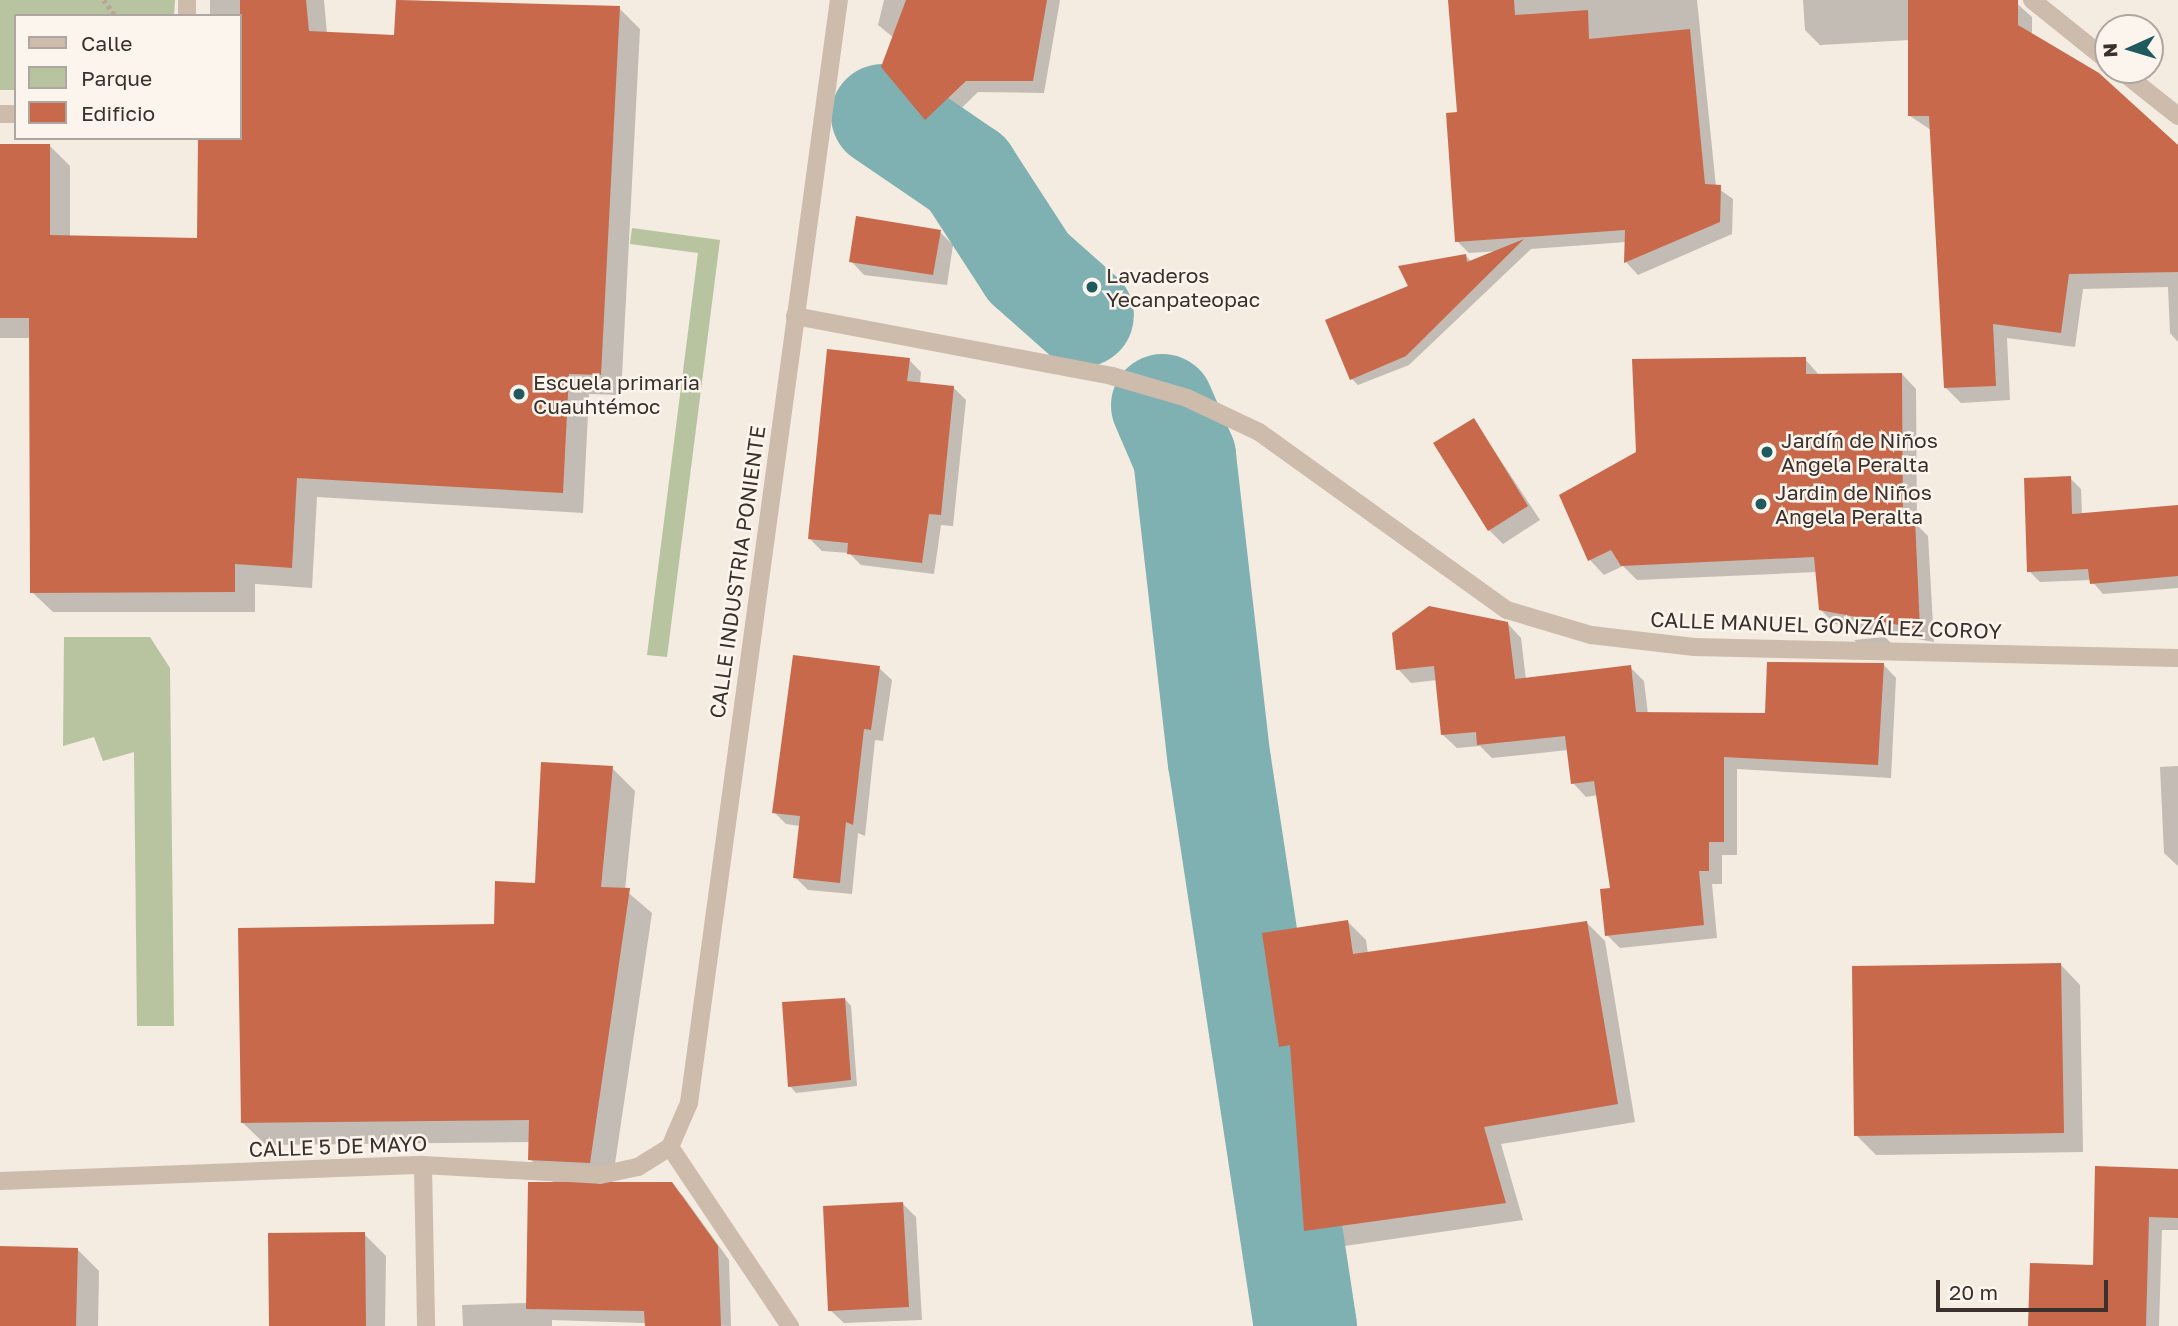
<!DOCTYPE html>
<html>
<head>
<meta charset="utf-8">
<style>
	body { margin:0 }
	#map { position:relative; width:2178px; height:1326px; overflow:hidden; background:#f4ebe1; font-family:"Golos Text",sans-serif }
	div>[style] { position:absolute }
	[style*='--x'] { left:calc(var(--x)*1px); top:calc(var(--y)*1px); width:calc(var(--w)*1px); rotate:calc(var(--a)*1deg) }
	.green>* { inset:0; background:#b8c4a0 }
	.shadow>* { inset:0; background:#0003 }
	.river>* { height:103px; margin:-51.5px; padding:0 51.5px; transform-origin:51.5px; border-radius:51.5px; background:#7fb0b2 }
	.building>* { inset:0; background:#c8694b }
	.path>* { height:4.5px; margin-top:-2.25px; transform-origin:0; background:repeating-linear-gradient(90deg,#b9a596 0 3.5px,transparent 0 7px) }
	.street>* { height:18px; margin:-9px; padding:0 9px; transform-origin:9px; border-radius:9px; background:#cdbbac }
	.dots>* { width:19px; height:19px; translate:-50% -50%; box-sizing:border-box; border:4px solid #fbf5ee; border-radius:50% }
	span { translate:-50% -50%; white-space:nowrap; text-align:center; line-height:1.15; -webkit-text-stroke:5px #fbf5ee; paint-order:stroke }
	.poi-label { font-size:21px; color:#3b302b }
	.left { translate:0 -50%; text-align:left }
	.street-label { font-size:21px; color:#3b302b }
	.legend { position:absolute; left:14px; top:14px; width:228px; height:126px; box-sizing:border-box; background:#fbf5ee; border:2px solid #aea6a0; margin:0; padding:9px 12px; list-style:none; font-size:21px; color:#3b302b }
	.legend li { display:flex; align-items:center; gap:14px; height:35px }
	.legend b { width:35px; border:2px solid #aea6a0 }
	.north { position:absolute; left:2094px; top:14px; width:70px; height:70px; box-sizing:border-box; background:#fbf5ee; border:2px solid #aea6a0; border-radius:50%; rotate:266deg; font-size:19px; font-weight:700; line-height:28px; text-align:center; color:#3b302b }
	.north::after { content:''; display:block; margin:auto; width:24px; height:32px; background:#1f5a5e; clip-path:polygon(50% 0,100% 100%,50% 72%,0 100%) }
	.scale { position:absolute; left:1936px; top:1280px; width:172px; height:32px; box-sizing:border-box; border:4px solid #3b302b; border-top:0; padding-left:9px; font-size:21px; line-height:24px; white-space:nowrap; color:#3b302b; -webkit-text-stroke:5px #fbf5ee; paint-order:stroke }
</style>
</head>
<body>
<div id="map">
	<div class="green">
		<div style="clip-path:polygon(0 0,175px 0,174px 16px,16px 16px,16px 90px,0 90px)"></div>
		<div style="clip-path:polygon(632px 228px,720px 240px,667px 657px,647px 655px,698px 253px,630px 244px)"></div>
		<div style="clip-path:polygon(64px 637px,150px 637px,170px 668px,174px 1026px,137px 1026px,134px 752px,103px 761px,94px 737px,63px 746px)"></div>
	</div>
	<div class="shadow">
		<div style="clip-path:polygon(210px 0,324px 0,327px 34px,395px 37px,398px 0,619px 8px,640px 29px,621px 395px,589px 394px,583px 513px,317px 497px,312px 588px,255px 584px,255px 612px,53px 612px,32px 592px,31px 338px,0 338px,0 146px,49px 145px,70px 166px,70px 238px,199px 240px,240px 138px,240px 16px,210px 16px)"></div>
		<div style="clip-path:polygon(884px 0,1060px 0,1044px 93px,978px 92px,938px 131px,883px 67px,894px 38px,878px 25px)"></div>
		<div style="clip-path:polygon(1450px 0,1697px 0,1716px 187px,1733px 199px,1732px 234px,1638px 275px,1626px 262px,1626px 242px,1531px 249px,1409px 365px,1358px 385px,1352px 379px,1410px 287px,1465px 255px,1472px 262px,1500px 251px,1469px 253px,1457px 241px,1459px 114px)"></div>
		<div style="clip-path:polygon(1803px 0,2013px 0,2032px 17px,2032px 36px,2178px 147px,2178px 342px,2170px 333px,2168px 287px,2083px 289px,2075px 347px,2007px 338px,2010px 400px,1961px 403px,1946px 388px,1931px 130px,1910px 116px,1910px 40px,1820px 45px,1805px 30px)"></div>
		<div style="clip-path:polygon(940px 232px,953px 245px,947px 285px,864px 275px,851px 261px)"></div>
		<div style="clip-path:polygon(1805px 359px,1819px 375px,1902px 374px,1916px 389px,1917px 525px,1928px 536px,1934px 642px,1835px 624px,1820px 609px,1817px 572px,1637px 580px,1623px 566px,1604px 575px,1590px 560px,1561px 495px)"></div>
		<div style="clip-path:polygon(909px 360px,921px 372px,920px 384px,953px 387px,966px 400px,953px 526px,941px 525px,934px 574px,861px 565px,849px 553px,822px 551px,809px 538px)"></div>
		<div style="clip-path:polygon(1474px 420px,1540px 520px,1503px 544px,1489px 530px)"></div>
		<div style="clip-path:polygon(2070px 478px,2081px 489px,2082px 515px,2178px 507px,2178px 588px,2103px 594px,2091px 580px,2040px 582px,2029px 571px)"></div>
		<div style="clip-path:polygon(1508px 624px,1521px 638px,1526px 680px,1630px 667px,1644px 681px,1648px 714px,1766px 715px,1883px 664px,1896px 678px,1891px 778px,1737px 769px,1737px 855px,1722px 855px,1722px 884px,1712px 884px,1717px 938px,1620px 948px,1607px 935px,1612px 890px,1598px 795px,1586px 797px,1573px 783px,1568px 750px,1492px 758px,1480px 746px,1457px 748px,1443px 735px,1437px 680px,1411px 683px,1398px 669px)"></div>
		<div style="clip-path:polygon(1885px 637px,1904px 656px,1872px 658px,1854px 640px)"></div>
		<div style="clip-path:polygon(879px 668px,892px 680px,883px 741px,875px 740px,865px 836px,858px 833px,852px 894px,808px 890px,795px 877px,800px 826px,786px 824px,774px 812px)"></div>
		<div style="clip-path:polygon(2178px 766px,2178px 866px,2164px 853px,2160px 767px)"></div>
		<div style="clip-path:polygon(612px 768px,635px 791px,625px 890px,652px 913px,612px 1184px,671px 1184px,683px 1196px,729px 1260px,731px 1326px,552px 1320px,552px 1326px,463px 1326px,462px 1305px,528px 1303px,555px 1184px,530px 1159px,530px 1142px,266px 1145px,242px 1122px,496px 926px,536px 885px)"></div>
		<div style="clip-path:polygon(1348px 922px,1366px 940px,1368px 954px,1586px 922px,1605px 941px,1635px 1122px,1501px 1144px,1523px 1220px,1324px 1249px,1306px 1231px,1293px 1058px,1281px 1046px)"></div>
		<div style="clip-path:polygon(2061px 965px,2080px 985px,2083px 1152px,1876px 1155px,1856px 1135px)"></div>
		<div style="clip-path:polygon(845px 999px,851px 1006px,857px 1086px,796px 1093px,790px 1086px)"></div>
		<div style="clip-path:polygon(2178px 1171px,2178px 1230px,2162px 1230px,2159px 1326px,2030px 1326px,2094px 1267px)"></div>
		<div style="clip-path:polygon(903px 1204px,916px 1217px,922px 1320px,844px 1323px,830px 1310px)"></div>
		<div style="clip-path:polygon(364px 1234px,386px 1256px,385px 1326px,271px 1326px)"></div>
		<div style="clip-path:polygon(0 1248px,77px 1249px,99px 1271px,98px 1326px,0 1326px)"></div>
	</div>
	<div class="river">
		<div style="--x:882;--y:115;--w:103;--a:34.3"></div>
		<div style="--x:967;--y:173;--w:112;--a:57"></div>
		<div style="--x:1028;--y:267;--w:72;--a:41.6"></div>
		<div style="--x:1162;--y:405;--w:56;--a:66.7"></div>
		<div style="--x:1184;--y:456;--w:307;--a:83.5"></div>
		<div style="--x:1219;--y:761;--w:572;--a:81.35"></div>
	</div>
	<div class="building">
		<div style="clip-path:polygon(240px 0,306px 0,309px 31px,394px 35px,396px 0,620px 6px,601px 375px,569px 374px,563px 493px,297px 478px,292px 568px,235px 564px,235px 592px,30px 593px,29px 318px,0 318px,0 144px,50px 144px,50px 235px,197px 238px,198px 138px,240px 138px)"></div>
		<div style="clip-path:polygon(906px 0,1047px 0,1033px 81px,966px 81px,925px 120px,881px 67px)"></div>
		<div style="clip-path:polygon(1448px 0,1514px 0,1515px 15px,1588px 10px,1589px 39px,1690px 29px,1705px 184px,1721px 185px,1720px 222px,1624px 263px,1625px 230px,1455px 242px,1446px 113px,1457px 112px)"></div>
		<div style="clip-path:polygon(1908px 0,2018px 0,2018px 25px,2099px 73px,2178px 145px,2178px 272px,2069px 274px,2061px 333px,1993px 324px,1996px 386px,1944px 388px,1929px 116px,1908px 116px)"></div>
		<div style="clip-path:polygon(856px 216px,941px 230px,933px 275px,849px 262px)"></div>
		<div style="clip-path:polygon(1524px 239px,1406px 356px,1350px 380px,1325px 320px,1408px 286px,1398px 266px,1466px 254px,1467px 262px)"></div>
		<div style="clip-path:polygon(827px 349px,910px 358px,907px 381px,954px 386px,941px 515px,929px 514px,922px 563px,847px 554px,848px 543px,808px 539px)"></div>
		<div style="clip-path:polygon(1806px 357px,1806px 374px,1902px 373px,1903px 520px,1915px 519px,1920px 629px,1819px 610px,1814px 557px,1621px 566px,1611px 550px,1588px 561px,1559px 495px,1636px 452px,1632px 359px)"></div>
		<div style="clip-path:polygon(1474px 418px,1528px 506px,1488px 531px,1433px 443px)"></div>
		<div style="clip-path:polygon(2071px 476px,2072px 514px,2178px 505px,2178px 576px,2090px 584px,2088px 569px,2027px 572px,2024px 478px)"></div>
		<div style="clip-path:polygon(1429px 606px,1508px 622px,1515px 679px,1631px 665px,1636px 712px,1765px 713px,1767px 662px,1884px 663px,1878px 765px,1724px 757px,1724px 842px,1709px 842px,1709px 871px,1699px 871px,1704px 925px,1605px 936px,1600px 889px,1610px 888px,1594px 781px,1571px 784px,1565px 736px,1477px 745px,1476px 732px,1441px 735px,1434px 666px,1396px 670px,1392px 633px)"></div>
		<div style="clip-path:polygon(793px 655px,880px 666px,871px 730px,864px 729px,853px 825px,846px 822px,840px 883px,793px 878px,800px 816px,772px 813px)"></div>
		<div style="clip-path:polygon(541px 762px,613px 766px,601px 887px,630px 888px,590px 1163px,528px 1160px,529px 1120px,241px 1123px,238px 928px,494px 924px,495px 881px,535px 883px)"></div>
		<div style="clip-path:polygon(1348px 920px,1353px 954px,1587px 921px,1618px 1104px,1484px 1127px,1506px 1203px,1304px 1231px,1290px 1045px,1279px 1047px,1262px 933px)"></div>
		<div style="clip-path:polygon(2061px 963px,2064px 1133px,1854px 1136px,1852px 966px)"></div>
		<div style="clip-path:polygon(845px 998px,851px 1080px,788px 1087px,782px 1002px)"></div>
		<div style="clip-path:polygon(2095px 1166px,2178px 1169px,2178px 1218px,2149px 1217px,2146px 1326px,2028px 1326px,2030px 1263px,2093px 1265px)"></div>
		<div style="clip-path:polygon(528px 1182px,672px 1182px,718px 1246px,721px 1326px,645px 1326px,644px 1311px,526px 1309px)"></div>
		<div style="clip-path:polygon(903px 1202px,909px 1307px,828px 1311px,823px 1206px)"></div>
		<div style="clip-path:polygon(365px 1232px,366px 1326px,269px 1326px,268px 1233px)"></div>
		<div style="clip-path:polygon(0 1246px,78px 1248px,76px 1326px,0 1326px)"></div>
	</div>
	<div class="path">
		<div style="--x:104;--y:0;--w:19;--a:55"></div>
	</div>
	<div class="street">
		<div style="--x:2032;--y:0;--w:97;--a:38.8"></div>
		<div style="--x:187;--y:16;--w:16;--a:-90"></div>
		<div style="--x:2120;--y:70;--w:74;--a:38.4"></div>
		<div style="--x:0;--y:114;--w:16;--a:0"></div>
		<div style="--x:795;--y:316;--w:323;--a:10.7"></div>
		<div style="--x:1112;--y:376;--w:78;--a:16.3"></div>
		<div style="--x:1187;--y:398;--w:80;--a:25.3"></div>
		<div style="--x:1259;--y:432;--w:305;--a:35.7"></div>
		<div style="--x:1507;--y:610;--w:88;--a:16.6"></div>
		<div style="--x:1591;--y:635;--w:104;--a:6.6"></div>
		<div style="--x:1694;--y:647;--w:484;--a:1.3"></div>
		<div style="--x:670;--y:1147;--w:48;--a:-66.6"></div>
		<div style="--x:689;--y:1103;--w:1113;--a:-82.26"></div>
		<div style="--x:670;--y:1147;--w:216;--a:56.2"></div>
		<div style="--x:423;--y:1165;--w:161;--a:88.9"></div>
		<div style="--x:0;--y:1181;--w:423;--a:-2.2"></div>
		<div style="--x:423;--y:1165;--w:177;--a:3.2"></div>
		<div style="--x:600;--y:1175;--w:39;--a:-12"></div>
		<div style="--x:638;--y:1167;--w:38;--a:-32"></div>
	</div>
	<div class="dots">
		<div style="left:1092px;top:287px;background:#1f5a5e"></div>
		<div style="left:519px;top:394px;background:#1f5a5e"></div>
		<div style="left:1767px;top:452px;background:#1f5a5e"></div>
		<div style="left:1761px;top:504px;background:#1f5a5e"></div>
	</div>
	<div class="poi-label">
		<span class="left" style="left:1106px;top:287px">Lavaderos<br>Yecanpateopac</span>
		<span class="left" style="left:533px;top:394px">Escuela primaria<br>Cuauhtémoc</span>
		<span class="left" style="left:1781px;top:452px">Jardín de Niños<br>Angela Peralta</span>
		<span class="left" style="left:1775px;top:504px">Jardin de Niños<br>Angela Peralta</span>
	</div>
	<div class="street-label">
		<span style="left:737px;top:572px;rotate:-82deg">CALLE INDUSTRIA PONIENTE</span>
		<span style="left:1826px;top:625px;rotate:2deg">CALLE MANUEL GONZÁLEZ COROY</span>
		<span style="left:338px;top:1146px;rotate:-2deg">CALLE 5 DE MAYO</span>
	</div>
	<ul class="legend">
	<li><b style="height:9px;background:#cdbbac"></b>Calle</li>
	<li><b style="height:19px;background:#b8c4a0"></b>Parque</li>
	<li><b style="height:19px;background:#c8694b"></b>Edificio</li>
	</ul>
	<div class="north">N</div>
	<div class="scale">20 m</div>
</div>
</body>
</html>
